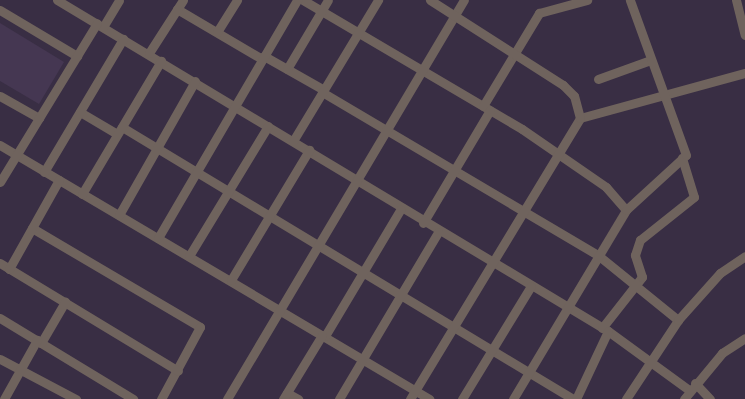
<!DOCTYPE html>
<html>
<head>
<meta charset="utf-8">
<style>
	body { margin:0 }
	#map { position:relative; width:745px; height:399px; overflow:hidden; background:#392e44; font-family:Helvetica,sans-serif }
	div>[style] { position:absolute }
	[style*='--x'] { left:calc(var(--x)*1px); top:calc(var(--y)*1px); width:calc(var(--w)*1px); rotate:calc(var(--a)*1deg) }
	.built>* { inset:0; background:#453752 }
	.minor>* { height:9px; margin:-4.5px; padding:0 4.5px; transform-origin:4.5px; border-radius:4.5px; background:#6f635d }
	span { translate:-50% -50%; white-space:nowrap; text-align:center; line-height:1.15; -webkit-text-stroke:5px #1e1923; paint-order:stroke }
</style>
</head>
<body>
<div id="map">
	<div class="built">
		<div style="clip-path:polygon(0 23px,64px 62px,39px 104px,0 81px)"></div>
	</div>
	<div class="minor">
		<div style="--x:57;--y:0;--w:643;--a:30.99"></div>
		<div style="--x:608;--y:331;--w:100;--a:36.1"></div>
		<div style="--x:303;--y:0;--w:254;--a:30.5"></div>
		<div style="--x:522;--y:129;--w:102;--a:34.6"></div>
		<div style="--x:606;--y:187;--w:30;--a:49"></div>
		<div style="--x:736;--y:0;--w:36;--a:76"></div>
		<div style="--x:177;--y:9;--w:99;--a:30.5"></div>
		<div style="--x:0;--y:10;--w:90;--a:30.9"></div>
		<div style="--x:103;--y:27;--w:31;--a:-59"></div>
		<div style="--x:217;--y:32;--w:38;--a:-58"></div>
		<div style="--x:149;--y:53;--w:63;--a:-57.3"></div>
		<div style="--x:264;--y:56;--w:69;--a:29.5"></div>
		<div style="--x:287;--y:69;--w:80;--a:-59.3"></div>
		<div style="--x:598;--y:79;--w:53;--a:-19.8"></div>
		<div style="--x:322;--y:92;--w:322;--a:30.6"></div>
		<div style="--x:599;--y:256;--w:102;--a:39"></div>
		<div style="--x:0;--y:96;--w:45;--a:29.4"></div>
		<div style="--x:483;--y:106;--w:109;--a:-58.9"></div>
		<div style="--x:539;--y:13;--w:50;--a:-15.2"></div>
		<div style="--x:80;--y:112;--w:43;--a:30.7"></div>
		<div style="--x:580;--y:118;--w:171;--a:-15.3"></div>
		<div style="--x:122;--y:127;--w:527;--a:31.09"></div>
		<div style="--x:293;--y:141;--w:165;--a:-58.9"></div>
		<div style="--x:0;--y:145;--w:499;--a:30.6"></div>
		<div style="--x:44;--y:172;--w:155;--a:-59.3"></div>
		<div style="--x:0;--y:182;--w:186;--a:-58.6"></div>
		<div style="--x:82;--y:194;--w:155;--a:-59.3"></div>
		<div style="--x:119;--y:215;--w:154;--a:-60.4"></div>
		<div style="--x:423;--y:223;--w:131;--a:-59.3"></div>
		<div style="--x:32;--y:228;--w:195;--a:30.5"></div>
		<div style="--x:200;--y:327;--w:82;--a:118.4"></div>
		<div style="--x:158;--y:238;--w:276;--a:-59.7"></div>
		<div style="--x:189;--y:256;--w:152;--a:-58.7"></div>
		<div style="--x:0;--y:263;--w:208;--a:31.2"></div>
		<div style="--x:9;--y:269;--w:102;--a:-60.7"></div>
		<div style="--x:231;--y:280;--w:152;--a:-59"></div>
		<div style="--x:0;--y:318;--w:156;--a:31.3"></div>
		<div style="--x:602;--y:328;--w:65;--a:-51.9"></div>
		<div style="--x:642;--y:277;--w:23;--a:-108"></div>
		<div style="--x:635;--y:255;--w:16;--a:-72"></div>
		<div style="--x:640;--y:240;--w:69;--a:-38.5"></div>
		<div style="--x:694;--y:197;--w:41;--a:-107.1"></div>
		<div style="--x:325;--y:336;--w:147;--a:-59.2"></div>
		<div style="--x:41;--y:343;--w:48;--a:-59.7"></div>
		<div style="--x:0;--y:359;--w:86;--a:27.8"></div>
		<div style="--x:695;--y:383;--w:22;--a:47"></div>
		<div style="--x:287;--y:393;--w:13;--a:29"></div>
		<div style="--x:4;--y:399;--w:68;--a:-60.8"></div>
		<div style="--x:227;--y:399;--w:464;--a:-59.3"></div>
		<div style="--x:283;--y:399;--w:75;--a:-58.6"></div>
		<div style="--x:339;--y:399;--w:194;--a:-59.3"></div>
		<div style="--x:410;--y:399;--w:328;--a:-58.8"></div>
		<div style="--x:580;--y:118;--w:23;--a:-105"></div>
		<div style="--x:574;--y:96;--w:16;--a:-135"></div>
		<div style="--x:563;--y:85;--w:158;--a:-147.4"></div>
		<div style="--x:462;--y:399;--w:132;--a:-58.6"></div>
		<div style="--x:513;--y:399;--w:220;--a:-59.1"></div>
		<div style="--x:626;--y:210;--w:81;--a:-42.5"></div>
		<div style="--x:686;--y:155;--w:165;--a:-109.9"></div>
		<div style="--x:576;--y:399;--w:75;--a:-64.8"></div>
		<div style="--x:626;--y:399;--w:95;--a:-56.6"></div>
		<div style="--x:678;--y:320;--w:63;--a:-48.2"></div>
		<div style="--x:720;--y:273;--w:30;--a:-34"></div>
		<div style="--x:684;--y:399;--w:60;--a:-50.4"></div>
		<div style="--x:722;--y:353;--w:27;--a:-33"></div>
	</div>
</div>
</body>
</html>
